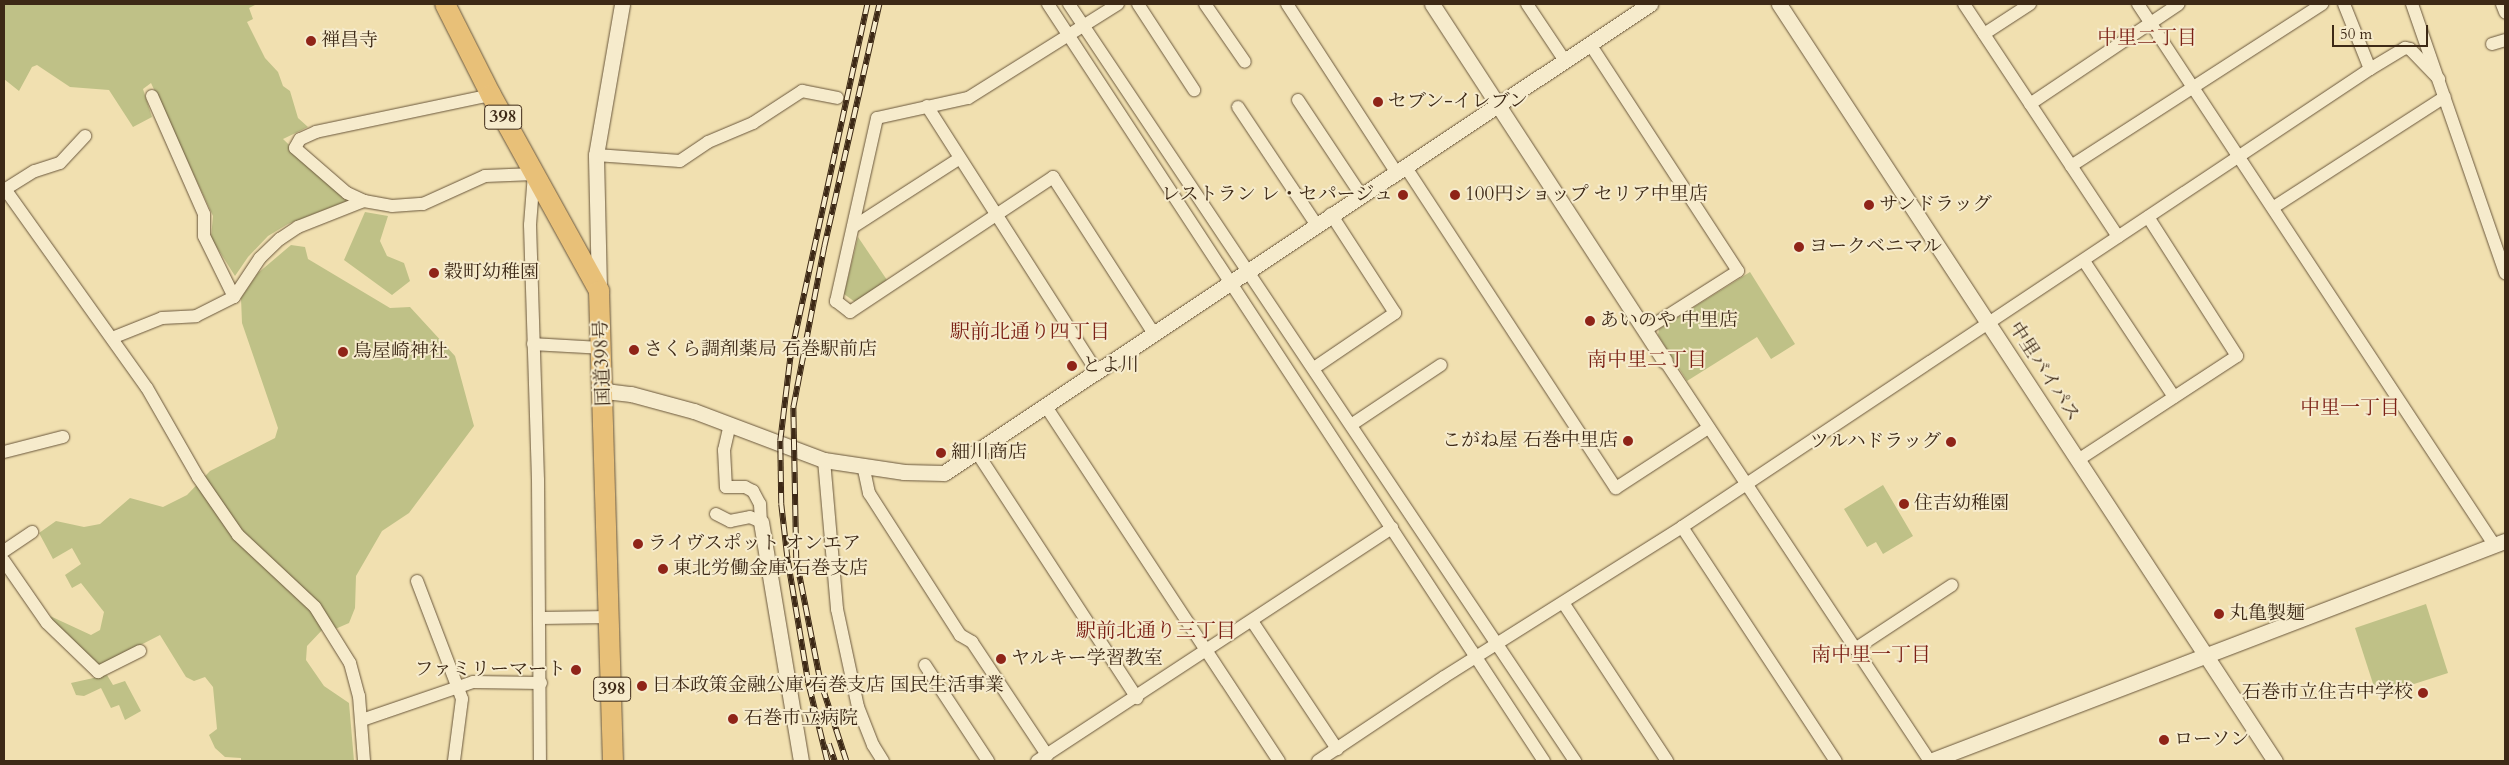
<!DOCTYPE html>
<html>
<head>
<meta charset="utf-8">
<style>
	body { margin:0 }
	#map { position:relative; width:2509px; height:765px; overflow:hidden; background:#f1e0b0; font-family:Cardo,"Noto Serif JP",serif }
	div>[style] { position:absolute }
	[style*='--x'] { left:calc(var(--x)*1px); top:calc(var(--y)*1px); width:calc(var(--w)*1px); rotate:calc(var(--a)*1deg) }
	.green>* { inset:0; background:#bfc187 }
	.roads { filter:drop-shadow(0 0 1px #6a573c) drop-shadow(0 0 1px #6a573c) }
	.minor>* { height:12px; margin:-6px; padding:0 6px; transform-origin:6px; border-radius:6px; background:#f6ebcc }
	.tertiary>* { height:15px; margin:-7.5px; padding:0 7.5px; transform-origin:7.5px; border-radius:7.5px; background:#f6ebcc }
	.trunk>* { height:20px; margin:-10px; padding:0 10px; transform-origin:10px; border-radius:10px; background:#e8c078 }
	.rail>* { height:5.5px; margin-top:-2.75px; transform-origin:0; background:repeating-linear-gradient(90deg,#f6ebcc 0 11px,#3d2916 0 22px); box-sizing:border-box; border-block:1px solid #3d2916 }
	.dots>* { width:14px; height:14px; translate:-50% -50%; box-sizing:border-box; border:2px solid #f6ebcc; border-radius:50% }
	span { translate:-50% -50%; white-space:nowrap; text-align:center; line-height:1.15; -webkit-text-stroke:4px #f6ebcc; paint-order:stroke }
	.shield-label span { padding:1px 4px; background:#f6ebcc; border:1px solid; border-radius:4px; -webkit-text-stroke-width:0 }
	.shield-label { font-size:18px; color:#3d2916; font-weight:700 }
	.poi-label { font-size:19px; color:#3d2916 }
	.left { translate:0 -50%; text-align:left }
	.right { translate:-100% -50%; text-align:right }
	.street-label { font-size:19px; color:#3d2916 }
	.neighbourhood-label { font-size:20px; color:#7a1f14 }
	.frame { position:absolute; inset:0; border:5px solid #3d2916; pointer-events:none }
	.scale { position:absolute; left:2332px; top:25px; width:96px; height:22px; box-sizing:border-box; border:2px solid #3d2916; border-top:0; padding-left:6px; font-size:15px; line-height:18px; white-space:nowrap; color:#3d2916; -webkit-text-stroke:4px #f6ebcc; paint-order:stroke }
</style>
</head>
<body>
<div id="map">
	<div class="green">
		<div style="clip-path:polygon(4px 4px,257px 4px,249px 8px,253px 19px,247px 22px,265px 58px,278px 72px,283px 86px,290px 91px,298px 118px,308px 127px,283px 139px,347px 201px,288px 224px,268px 236px,248px 257px,235px 276px,211px 238px,213px 216px,151px 83px,143px 89px,152px 117px,133px 127px,109px 90px,70px 87px,37px 65px,32px 67px,19px 91px,4px 79px)"></div>
		<div style="clip-path:polygon(365px 212px,388px 216px,380px 241px,387px 256px,404px 263px,410px 281px,392px 295px,344px 260px)"></div>
		<div style="clip-path:polygon(858px 237px,887px 280px,855px 302px,844px 294px)"></div>
		<div style="clip-path:polygon(291px 245px,305px 247px,308px 259px,390px 308px,410px 307px,455px 356px,474px 426px,409px 513px,382px 531px,356px 576px,355px 608px,349px 623px,333px 630px,324px 628px,307px 646px,306px 660px,324px 686px,349px 703px,354px 761px,241px 761px,241px 758px,225px 757px,215px 748px,209px 735px,217px 729px,213px 687px,205px 677px,194px 681px,186px 677px,160px 635px,98px 667px,63px 634px,50px 616px,91px 635px,100px 630px,104px 612px,81px 583px,72px 588px,65px 575px,81px 564px,72px 548px,53px 559px,39px 533px,56px 521px,84px 527px,100px 524px,130px 498px,163px 507px,187px 495px,210px 471px,275px 438px,278px 428px,242px 323px,241px 298px,258px 273px)"></div>
		<div style="clip-path:polygon(1750px 272px,1795px 344px,1771px 359px,1757px 337px,1687px 381px,1658px 335px,1659px 329px)"></div>
		<div style="clip-path:polygon(1883px 485px,1913px 536px,1883px 554px,1876px 542px,1867px 547px,1844px 509px)"></div>
		<div style="clip-path:polygon(2426px 604px,2448px 673px,2377px 696px,2355px 628px)"></div>
		<div style="clip-path:polygon(107px 675px,113px 685px,125px 681px,141px 711px,125px 720px,119px 705px,111px 708px,101px 688px,84px 696px,76px 695px,71px 683px)"></div>
	</div>
	<div class="roads">
		<div class="minor">
			<div style="--x:1048;--y:4;--w:905;--a:56.77"></div>
			<div style="--x:1069;--y:4;--w:911;--a:56.24"></div>
			<div style="--x:1118;--y:4;--w:177;--a:147.9"></div>
			<div style="--x:968;--y:98;--w:93;--a:167.6"></div>
			<div style="--x:877;--y:118;--w:188;--a:102.6"></div>
			<div style="--x:836;--y:301;--w:18;--a:38"></div>
			<div style="--x:850;--y:312;--w:244;--a:-33.6"></div>
			<div style="--x:1053;--y:177;--w:184;--a:57.2"></div>
			<div style="--x:1138;--y:4;--w:103;--a:56.9"></div>
			<div style="--x:1205;--y:4;--w:70;--a:55.4"></div>
			<div style="--x:1287;--y:4;--w:200;--a:57"></div>
			<div style="--x:1527;--y:4;--w:69;--a:56.3"></div>
			<div style="--x:1964;--y:4;--w:279;--a:56.5"></div>
			<div style="--x:2138;--y:4;--w:649;--a:56.63"></div>
			<div style="--x:2344;--y:4;--w:70;--a:68.2"></div>
			<div style="--x:2412;--y:4;--w:285;--a:70.9"></div>
			<div style="--x:2502;--y:4;--w:9;--a:69"></div>
			<div style="--x:1984;--y:34;--w:55;--a:-33.1"></div>
			<div style="--x:1590;--y:44;--w:271;--a:56.9"></div>
			<div style="--x:1738;--y:271;--w:110;--a:147.6"></div>
			<div style="--x:2492;--y:44;--w:14;--a:-17"></div>
			<div style="--x:491;--y:95;--w:179;--a:168.1"></div>
			<div style="--x:316;--y:132;--w:17;--a:156"></div>
			<div style="--x:300;--y:139;--w:10;--a:119"></div>
			<div style="--x:295;--y:148;--w:69;--a:40.9"></div>
			<div style="--x:347;--y:193;--w:19;--a:25"></div>
			<div style="--x:364;--y:201;--w:28;--a:10"></div>
			<div style="--x:392;--y:206;--w:31;--a:-4"></div>
			<div style="--x:423;--y:204;--w:68;--a:-24.3"></div>
			<div style="--x:485;--y:176;--w:49;--a:-2.3"></div>
			<div style="--x:534;--y:174;--w:51;--a:94.5"></div>
			<div style="--x:530;--y:225;--w:255;--a:88.2"></div>
			<div style="--x:538;--y:480;--w:281;--a:89.6"></div>
			<div style="--x:152;--y:96;--w:129;--a:66.2"></div>
			<div style="--x:204;--y:214;--w:22;--a:90"></div>
			<div style="--x:204;--y:236;--w:68;--a:63.8"></div>
			<div style="--x:1298;--y:100;--w:114;--a:56.4"></div>
			<div style="--x:2030;--y:104;--w:179;--a:-33.9"></div>
			<div style="--x:927;--y:106;--w:313;--a:57.4"></div>
			<div style="--x:1238;--y:107;--w:141;--a:56.3"></div>
			<div style="--x:596;--y:155;--w:84;--a:4.1"></div>
			<div style="--x:680;--y:161;--w:34;--a:-34"></div>
			<div style="--x:708;--y:142;--w:49;--a:-22.9"></div>
			<div style="--x:753;--y:123;--w:59;--a:-33.1"></div>
			<div style="--x:802;--y:91;--w:36;--a:11"></div>
			<div style="--x:1405;--y:166;--w:385;--a:56.8"></div>
			<div style="--x:1616;--y:488;--w:110;--a:-33.1"></div>
			<div style="--x:2071;--y:166;--w:299;--a:-32.8"></div>
			<div style="--x:5;--y:189;--w:244;--a:54.5"></div>
			<div style="--x:147;--y:388;--w:103;--a:60.2"></div>
			<div style="--x:198;--y:477;--w:70;--a:55.4"></div>
			<div style="--x:238;--y:535;--w:105;--a:43.1"></div>
			<div style="--x:315;--y:607;--w:66;--a:58"></div>
			<div style="--x:350;--y:663;--w:34;--a:75"></div>
			<div style="--x:359;--y:696;--w:65;--a:85.6"></div>
			<div style="--x:4;--y:190;--w:36;--a:-32"></div>
			<div style="--x:35;--y:171;--w:26;--a:-18"></div>
			<div style="--x:60;--y:163;--w:37;--a:-47"></div>
			<div style="--x:2274;--y:207;--w:203;--a:-32.8"></div>
			<div style="--x:853;--y:227;--w:127;--a:-32.8"></div>
			<div style="--x:2084;--y:261;--w:163;--a:56.5"></div>
			<div style="--x:112;--y:338;--w:54;--a:-21.8"></div>
			<div style="--x:162;--y:318;--w:34;--a:-3"></div>
			<div style="--x:196;--y:316;--w:42;--a:-26.6"></div>
			<div style="--x:234;--y:297;--w:47;--a:-56.3"></div>
			<div style="--x:260;--y:258;--w:28;--a:-44"></div>
			<div style="--x:280;--y:239;--w:22;--a:-34"></div>
			<div style="--x:298;--y:227;--w:71;--a:-21.5"></div>
			<div style="--x:533;--y:344;--w:70;--a:3.3"></div>
			<div style="--x:1665;--y:361;--w:480;--a:56.5"></div>
			<div style="--x:1314;--y:368;--w:98;--a:-34.2"></div>
			<div style="--x:1395;--y:313;--w:118;--a:-122.9"></div>
			<div style="--x:1045;--y:405;--w:426;--a:56.7"></div>
			<div style="--x:730;--y:424;--w:27;--a:103"></div>
			<div style="--x:724;--y:450;--w:37;--a:87"></div>
			<div style="--x:726;--y:487;--w:19;--a:0"></div>
			<div style="--x:745;--y:487;--w:9;--a:27"></div>
			<div style="--x:753;--y:491;--w:15;--a:62"></div>
			<div style="--x:760;--y:504;--w:18;--a:87"></div>
			<div style="--x:1351;--y:425;--w:108;--a:-33.7"></div>
			<div style="--x:976;--y:451;--w:295;--a:56.9"></div>
			<div style="--x:4;--y:452;--w:61;--a:-14.3"></div>
			<div style="--x:824;--y:460;--w:150;--a:85"></div>
			<div style="--x:837;--y:609;--w:100;--a:77.9"></div>
			<div style="--x:858;--y:707;--w:41;--a:68.5"></div>
			<div style="--x:873;--y:745;--w:19;--a:58"></div>
			<div style="--x:2078;--y:460;--w:190;--a:-33.2"></div>
			<div style="--x:2237;--y:356;--w:165;--a:-122.6"></div>
			<div style="--x:863;--y:465;--w:29;--a:78"></div>
			<div style="--x:869;--y:493;--w:169;--a:57.3"></div>
			<div style="--x:960;--y:635;--w:14;--a:30"></div>
			<div style="--x:972;--y:642;--w:136;--a:56.4"></div>
			<div style="--x:716;--y:514;--w:16;--a:27"></div>
			<div style="--x:730;--y:521;--w:20;--a:-11"></div>
			<div style="--x:750;--y:517;--w:12;--a:24"></div>
			<div style="--x:1682;--y:527;--w:280;--a:56.7"></div>
			<div style="--x:4;--y:551;--w:34;--a:-34"></div>
			<div style="--x:4;--y:561;--w:75;--a:55.3"></div>
			<div style="--x:47;--y:623;--w:71;--a:43.9"></div>
			<div style="--x:98;--y:672;--w:47;--a:-26.6"></div>
			<div style="--x:417;--y:581;--w:126;--a:69.1"></div>
			<div style="--x:462;--y:699;--w:63;--a:97.4"></div>
			<div style="--x:1564;--y:604;--w:188;--a:56.7"></div>
			<div style="--x:540;--y:618;--w:70;--a:-0.8"></div>
			<div style="--x:1252;--y:621;--w:154;--a:56.4"></div>
			<div style="--x:1855;--y:649;--w:116;--a:-33.4"></div>
			<div style="--x:925;--y:665;--w:115;--a:56.7"></div>
			<div style="--x:362;--y:720;--w:117;--a:-18.9"></div>
			<div style="--x:473;--y:682;--w:68;--a:0.8"></div>
			<div style="--x:1037;--y:761;--w:425;--a:-33.3"></div>
			<div style="--x:1318;--y:761;--w:151;--a:-33.7"></div>
			<div style="--x:1444;--y:677;--w:281;--a:-32.2"></div>
			<div style="--x:1682;--y:527;--w:827;--a:-33.65"></div>
			<div style="--x:2370;--y:69;--w:41;--a:-31"></div>
			<div style="--x:2405;--y:48;--w:5;--a:11"></div>
			<div style="--x:2410;--y:49;--w:42;--a:46"></div>
		</div>
		<div class="tertiary">
			<div style="--x:1432;--y:4;--w:426;--a:56.9"></div>
			<div style="--x:1779;--y:4;--w:905;--a:56.77"></div>
			<div style="--x:599;--y:289;--w:134;--a:-91.3"></div>
			<div style="--x:596;--y:155;--w:153;--a:-80.2"></div>
			<div style="--x:605;--y:391;--w:26;--a:7"></div>
			<div style="--x:631;--y:394;--w:65;--a:15.1"></div>
			<div style="--x:694;--y:411;--w:139;--a:20.7"></div>
			<div style="--x:824;--y:460;--w:81;--a:8.5"></div>
			<div style="--x:904;--y:472;--w:40;--a:1.4"></div>
			<div style="--x:944;--y:473;--w:848;--a:-33.6"></div>
			<div style="--x:761;--y:522;--w:242;--a:80.5"></div>
			<div style="--x:1930;--y:761;--w:616;--a:-20.94"></div>
		</div>
		<div class="trunk">
			<div style="--x:445;--y:4;--w:102;--a:63.2"></div>
			<div style="--x:491;--y:95;--w:224;--a:61.1"></div>
			<div style="--x:599;--y:291;--w:470;--a:88.3"></div>
		</div>
	</div>
	<div class="rail">
		<div style="--x:829;--y:744;--w:18;--a:71"></div>
		<div style="--x:827;--y:761;--w:80;--a:-103.7"></div>
		<div style="--x:808;--y:683;--w:128;--a:-99.5"></div>
		<div style="--x:787;--y:557;--w:53;--a:-96.5"></div>
		<div style="--x:781;--y:504;--w:63;--a:-90.9"></div>
		<div style="--x:780;--y:441;--w:84;--a:-83.1"></div>
		<div style="--x:790;--y:358;--w:362;--a:-77.7"></div>
		<div style="--x:846;--y:761;--w:84;--a:-108"></div>
		<div style="--x:820;--y:681;--w:123;--a:-101.2"></div>
		<div style="--x:796;--y:560;--w:152;--a:-91.1"></div>
		<div style="--x:793;--y:408;--w:164;--a:-79.1"></div>
		<div style="--x:824;--y:247;--w:249;--a:-77.2"></div>
	</div>
	<div class="dots">
		<div style="left:311px;top:41px;background:#8f2418"></div>
		<div style="left:1378px;top:102px;background:#8f2418"></div>
		<div style="left:1403px;top:195px;background:#8f2418"></div>
		<div style="left:1455px;top:195px;background:#8f2418"></div>
		<div style="left:1869px;top:205px;background:#8f2418"></div>
		<div style="left:1799px;top:247px;background:#8f2418"></div>
		<div style="left:434px;top:273px;background:#8f2418"></div>
		<div style="left:1590px;top:321px;background:#8f2418"></div>
		<div style="left:634px;top:350px;background:#8f2418"></div>
		<div style="left:343px;top:352px;background:#8f2418"></div>
		<div style="left:1072px;top:366px;background:#8f2418"></div>
		<div style="left:1628px;top:441px;background:#8f2418"></div>
		<div style="left:1951px;top:442px;background:#8f2418"></div>
		<div style="left:941px;top:453px;background:#8f2418"></div>
		<div style="left:1904px;top:504px;background:#8f2418"></div>
		<div style="left:638px;top:544px;background:#8f2418"></div>
		<div style="left:663px;top:569px;background:#8f2418"></div>
		<div style="left:2219px;top:614px;background:#8f2418"></div>
		<div style="left:1001px;top:659px;background:#8f2418"></div>
		<div style="left:576px;top:670px;background:#8f2418"></div>
		<div style="left:642px;top:686px;background:#8f2418"></div>
		<div style="left:2423px;top:693px;background:#8f2418"></div>
		<div style="left:733px;top:719px;background:#8f2418"></div>
		<div style="left:2164px;top:740px;background:#8f2418"></div>
	</div>
	<div class="shield-label">
		<span style="left:503px;top:117px">398</span>
		<span style="left:612px;top:689px">398</span>
	</div>
	<div class="poi-label">
		<span class="left" style="left:321px;top:41px">禅昌寺</span>
		<span class="left" style="left:1388px;top:102px">セブン-イレブン</span>
		<span class="right" style="left:1393px;top:195px">レストラン レ・セパージュ</span>
		<span class="left" style="left:1465px;top:195px">100円ショップ セリア中里店</span>
		<span class="left" style="left:1879px;top:205px">サンドラッグ</span>
		<span class="left" style="left:1809px;top:247px">ヨークベニマル</span>
		<span class="left" style="left:444px;top:273px">穀町幼稚園</span>
		<span class="left" style="left:1600px;top:321px">あいのや 中里店</span>
		<span class="left" style="left:644px;top:350px">さくら調剤薬局 石巻駅前店</span>
		<span class="left" style="left:353px;top:352px">鳥屋崎神社</span>
		<span class="left" style="left:1082px;top:366px">とよ川</span>
		<span class="right" style="left:1618px;top:441px">こがね屋 石巻中里店</span>
		<span class="right" style="left:1941px;top:442px">ツルハドラッグ</span>
		<span class="left" style="left:951px;top:453px">細川商店</span>
		<span class="left" style="left:1914px;top:504px">住吉幼稚園</span>
		<span class="left" style="left:648px;top:544px">ライヴスポット オンエア</span>
		<span class="left" style="left:673px;top:569px">東北労働金庫 石巻支店</span>
		<span class="left" style="left:2229px;top:614px">丸亀製麺</span>
		<span class="left" style="left:1011px;top:659px">ヤルキー学習教室</span>
		<span class="right" style="left:566px;top:670px">ファミリーマート</span>
		<span class="left" style="left:652px;top:686px">日本政策金融公庫 石巻支店 国民生活事業</span>
		<span class="right" style="left:2413px;top:693px">石巻市立住吉中学校</span>
		<span class="left" style="left:744px;top:719px">石巻市立病院</span>
		<span class="left" style="left:2174px;top:740px">ローソン</span>
	</div>
	<div class="street-label">
		<span style="left:603px;top:363px;rotate:-92deg">国道398号</span>
		<span style="left:2044px;top:372px;rotate:57deg">中里バイパス</span>
	</div>
	<div class="neighbourhood-label">
		<span style="left:2147px;top:37px">中里二丁目</span>
		<span style="left:1030px;top:331px">駅前北通り四丁目</span>
		<span style="left:1647px;top:359px">南中里二丁目</span>
		<span style="left:2350px;top:407px">中里一丁目</span>
		<span style="left:1156px;top:630px">駅前北通り三丁目</span>
		<span style="left:1871px;top:654px">南中里一丁目</span>
	</div>
	<div class="frame"></div>
	<div class="scale">50 m</div>
</div>
</body>
</html>
